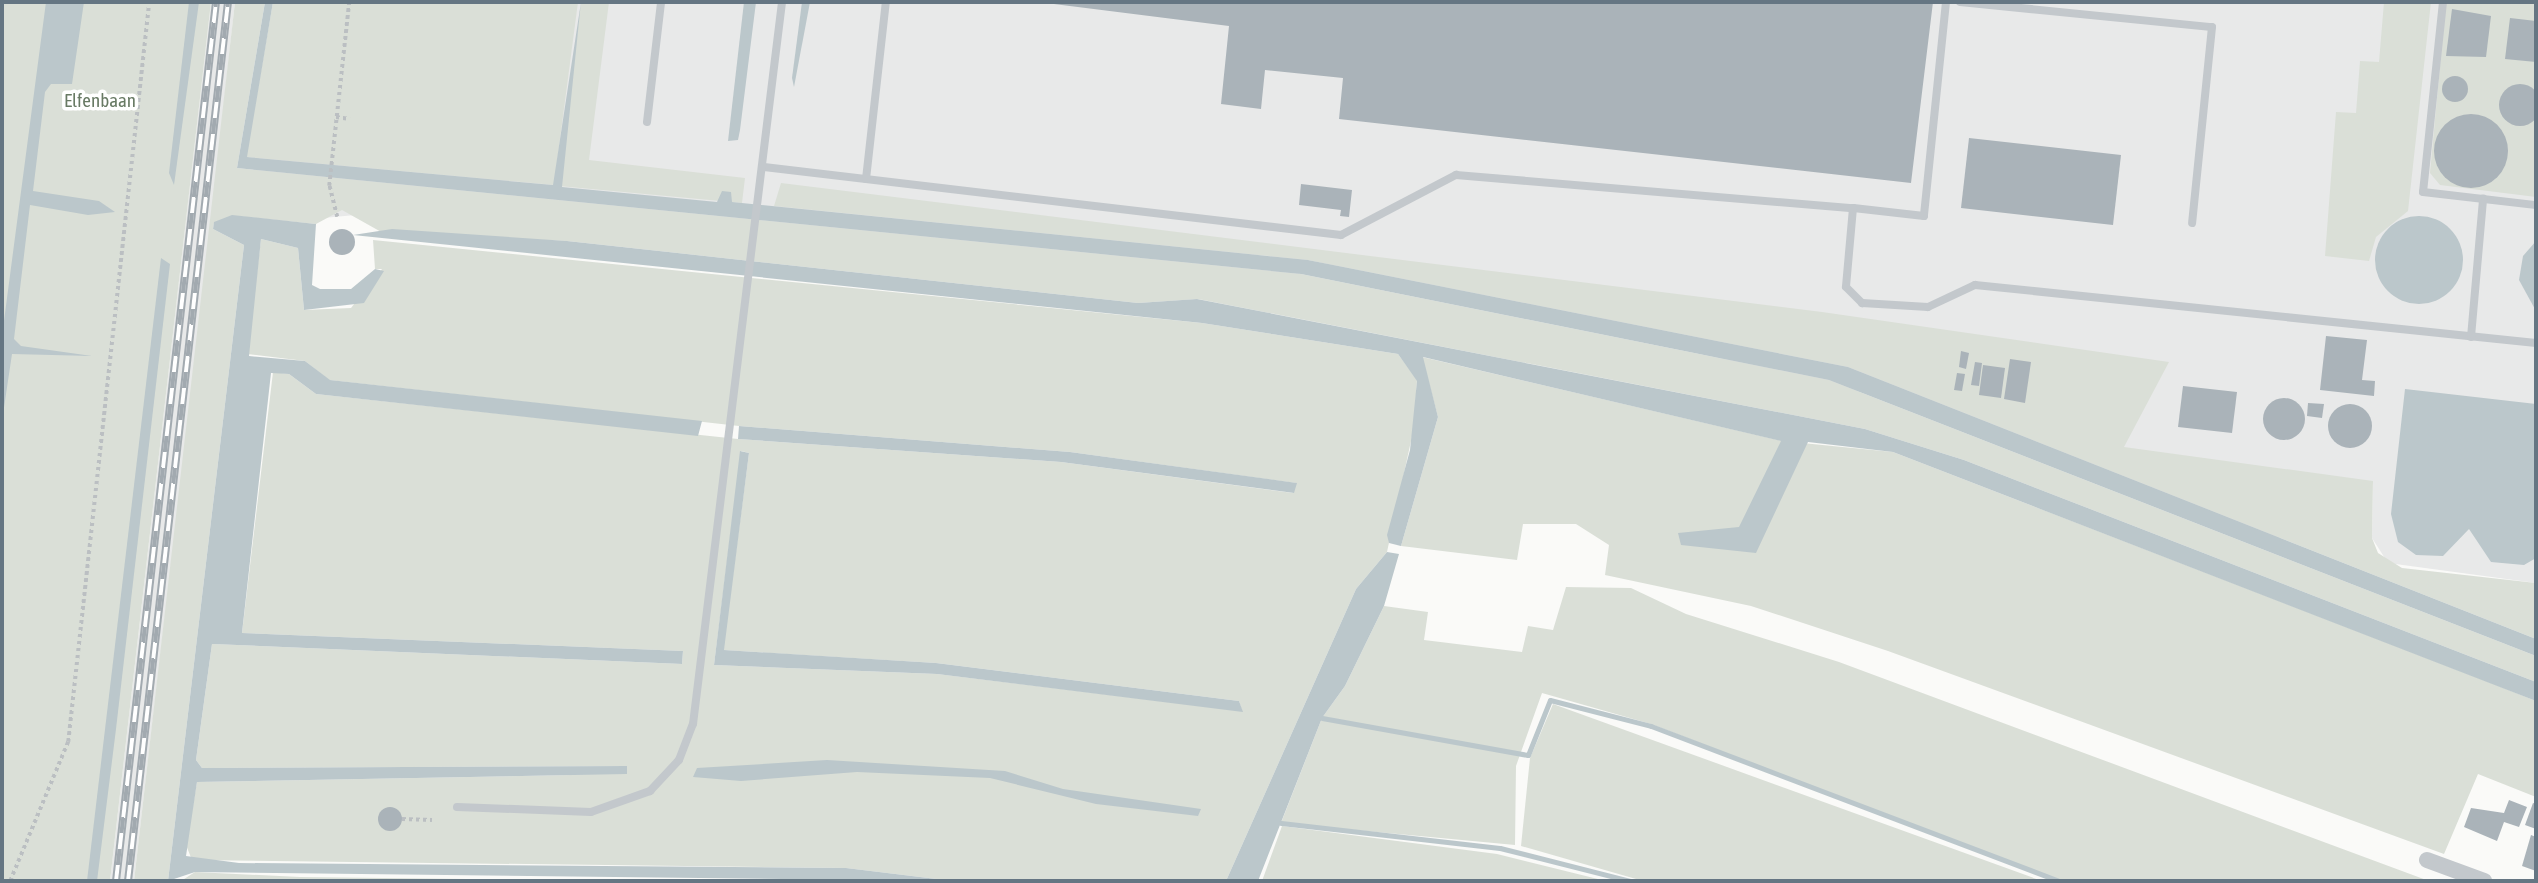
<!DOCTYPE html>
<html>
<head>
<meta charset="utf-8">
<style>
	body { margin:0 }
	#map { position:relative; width:2538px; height:883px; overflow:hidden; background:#fafaf8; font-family:"Asap Condensed",sans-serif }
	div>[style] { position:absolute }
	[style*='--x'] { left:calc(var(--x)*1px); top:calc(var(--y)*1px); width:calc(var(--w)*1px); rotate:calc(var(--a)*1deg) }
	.built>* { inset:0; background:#e8e9e9 }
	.green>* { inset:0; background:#dadfd7 }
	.water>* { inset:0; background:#bbc7cb }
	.round { border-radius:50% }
	.stream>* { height:5px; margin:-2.5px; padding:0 2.5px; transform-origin:2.5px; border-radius:2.5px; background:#bbc7cb }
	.building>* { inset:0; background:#aab3b9 }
	.path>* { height:3.5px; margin-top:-1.75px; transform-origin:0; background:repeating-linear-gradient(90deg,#bbbfc2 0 3.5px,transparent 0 7px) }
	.lane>* { height:8px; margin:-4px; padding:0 4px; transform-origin:4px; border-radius:4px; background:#c3c8cc }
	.street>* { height:16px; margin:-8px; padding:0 8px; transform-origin:8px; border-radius:8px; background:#c3c8cc }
	.rail>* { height:8px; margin-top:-4px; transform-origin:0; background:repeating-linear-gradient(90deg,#fff 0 16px,#a2aab0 0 32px); box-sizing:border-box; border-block:2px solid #a2aab0 }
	span { translate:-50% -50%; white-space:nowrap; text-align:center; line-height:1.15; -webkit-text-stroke:7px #fff; paint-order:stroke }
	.park-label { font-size:19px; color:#687a64 }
	.frame { position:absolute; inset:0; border:4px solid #657683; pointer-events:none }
</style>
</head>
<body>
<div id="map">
	<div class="built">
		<div style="clip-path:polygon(211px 2px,235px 2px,209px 240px,134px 881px,110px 881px)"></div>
		<div style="clip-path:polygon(288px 2px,2536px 2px,2536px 583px,2388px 563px,2372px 538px,2373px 481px,2279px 538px,1973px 419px,1309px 260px,1282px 296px,420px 209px,280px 222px,280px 215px,245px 210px)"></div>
	</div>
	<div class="green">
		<div style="clip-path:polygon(2px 2px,211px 2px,110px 881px,2px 881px)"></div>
		<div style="clip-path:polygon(235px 2px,265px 2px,237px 168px,1301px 274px,1829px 380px,2536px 656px,2536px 682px,1964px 460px,1865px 429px,1198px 299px,1138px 303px,567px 241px,383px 233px,342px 210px,316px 224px,237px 216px,214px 223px,213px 229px,244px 245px,168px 881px,134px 881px)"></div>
		<div style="clip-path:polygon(273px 2px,578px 2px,554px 185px,246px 157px)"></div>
		<div style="clip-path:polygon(581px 2px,609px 2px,589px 160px,745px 178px,742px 203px,559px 186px)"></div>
		<div style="clip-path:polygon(2384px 2px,2431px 2px,2408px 211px,2376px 237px,2369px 261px,2325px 256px,2336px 112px,2356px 113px,2360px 61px,2379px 62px)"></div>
		<div style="clip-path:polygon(2446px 2px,2536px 2px,2536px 197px,2440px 185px,2430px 173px)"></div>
		<div style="clip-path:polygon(781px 183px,1822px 312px,2169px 362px,2124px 447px,2373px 481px,2372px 538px,2378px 553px,2402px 568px,2536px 583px,2536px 639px,1848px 367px,1308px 260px,774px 206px)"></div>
		<div style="clip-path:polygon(evenodd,261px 239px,298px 248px,304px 310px,351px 308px,382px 269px,375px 269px,373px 240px,1202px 323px,1398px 354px,1417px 380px,1414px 427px,1387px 552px,1356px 589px,1226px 881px,953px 881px,846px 868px,192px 860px,186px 845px,197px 782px,572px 775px,627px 766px,202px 768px,196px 760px,212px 644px,682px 664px,683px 651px,242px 633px,273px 372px,289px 374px,316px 394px,738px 439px,1061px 462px,1293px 493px,1296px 483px,1070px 452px,739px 426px,329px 380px,305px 361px,247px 354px,261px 239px,741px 451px,749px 453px,723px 650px,936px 663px,1239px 701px,1242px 711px,937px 674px,714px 665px,741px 451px)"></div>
		<div style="clip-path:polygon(1422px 357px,1782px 441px,1893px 452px,2491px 683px,2536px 701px,2536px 797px,2478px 774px,2444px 854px,1888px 651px,1751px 606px,1605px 575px,1609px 545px,1576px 524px,1523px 524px,1517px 560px,1401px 546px,1438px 417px)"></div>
		<div style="clip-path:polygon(1566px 587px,1631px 588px,1686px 614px,1839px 662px,2429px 881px,2058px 881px,1651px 724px,1542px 693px,1516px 766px,1515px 845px,1281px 823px,1322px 718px,1345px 686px,1384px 606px,1428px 612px,1424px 640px,1522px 652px,1528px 626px,1553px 630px)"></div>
		<div style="clip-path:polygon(1553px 704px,2042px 881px,1643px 881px,1521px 846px,1530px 758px)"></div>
		<div style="clip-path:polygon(1282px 826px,1497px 854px,1606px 881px,1262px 881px)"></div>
		<div style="clip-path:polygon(195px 872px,300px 877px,635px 881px,181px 881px)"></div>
	</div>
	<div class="water">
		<div style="clip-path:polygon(46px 2px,84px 2px,72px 84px,51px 84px,45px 92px,33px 191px,99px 201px,115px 212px,88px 215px,30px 205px,14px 339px,21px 346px,92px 356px,12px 354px,2px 421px,2px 336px)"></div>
		<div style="clip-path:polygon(189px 2px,199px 2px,174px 185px,169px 173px)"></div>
		<div style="clip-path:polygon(265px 2px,273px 2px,247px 157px,553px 185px,581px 2px,562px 187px,717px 202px,722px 191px,731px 192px,732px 202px,1308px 260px,1848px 367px,2536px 639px,2536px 656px,1829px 380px,1301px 274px,237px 168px)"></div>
		<div style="clip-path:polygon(744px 2px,756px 2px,740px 130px,738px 140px,728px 141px)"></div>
		<div style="clip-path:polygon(802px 2px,810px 2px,794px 87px,792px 78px)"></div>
		<div style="clip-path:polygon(232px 215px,316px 224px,312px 285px,320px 289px,351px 289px,375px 269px,384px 271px,364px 303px,304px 310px,298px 248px,261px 239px,249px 356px,305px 361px,330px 380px,702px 421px,698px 436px,316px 394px,289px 374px,271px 373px,242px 633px,683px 651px,682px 664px,212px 644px,196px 760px,202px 768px,627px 766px,627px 774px,197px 782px,186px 856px,239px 863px,846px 868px,953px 881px,195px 872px,168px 881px,244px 245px,213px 229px,214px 222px)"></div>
		<div class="round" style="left:2375px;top:216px;width:88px;height:88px"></div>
		<div style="clip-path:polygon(392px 229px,567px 241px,1138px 303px,1197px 299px,1865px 429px,1964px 460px,2536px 682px,2536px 701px,1893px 452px,1808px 442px,1756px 553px,1681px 545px,1678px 533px,1739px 527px,1781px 441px,1423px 357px,1438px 417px,1401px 546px,1389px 543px,1387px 535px,1410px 450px,1417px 381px,1398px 354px,1202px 323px,353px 235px)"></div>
		<div style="clip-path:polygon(2536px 241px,2536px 311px,2519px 280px,2523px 256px)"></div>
		<div style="clip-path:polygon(161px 258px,170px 264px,116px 729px,97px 881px,87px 881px)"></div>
		<div style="clip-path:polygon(2405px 389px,2536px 404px,2536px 558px,2524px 565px,2491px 562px,2469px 529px,2443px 556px,2416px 555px,2398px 542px,2391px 514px)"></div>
		<div style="clip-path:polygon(739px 426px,1070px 452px,1297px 483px,1294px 493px,1061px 462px,738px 439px)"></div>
		<div style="clip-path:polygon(740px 451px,749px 453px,724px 650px,936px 663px,1239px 701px,1243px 712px,937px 674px,714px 665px)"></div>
		<div style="clip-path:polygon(1387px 552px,1399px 554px,1384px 606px,1345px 686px,1322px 718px,1258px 881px,1226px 881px,1356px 589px)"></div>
		<div style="clip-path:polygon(827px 760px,1005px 771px,1063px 789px,1201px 809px,1198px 816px,1096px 804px,990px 778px,857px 772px,741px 781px,693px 777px,697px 768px)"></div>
	</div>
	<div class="stream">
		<div style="--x:1322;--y:718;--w:209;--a:10.2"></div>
		<div style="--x:1528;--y:755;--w:59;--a:-68.2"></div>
		<div style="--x:1550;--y:700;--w:104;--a:14.4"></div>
		<div style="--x:1651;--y:726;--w:436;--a:20.8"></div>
		<div style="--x:1281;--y:823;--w:220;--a:6.5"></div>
		<div style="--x:1500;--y:848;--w:134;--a:14.2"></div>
	</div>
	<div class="building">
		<div style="clip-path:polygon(1038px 2px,1933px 2px,1911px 183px,1339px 119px,1343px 78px,1265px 70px,1261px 109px,1221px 104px,1229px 26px)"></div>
		<div style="clip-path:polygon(2452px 9px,2491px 16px,2486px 57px,2446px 56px)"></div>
		<div style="clip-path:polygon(2510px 18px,2536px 21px,2536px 62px,2505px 59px)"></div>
		<div class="round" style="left:2442px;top:76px;width:26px;height:26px"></div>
		<div class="round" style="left:2499px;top:84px;width:42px;height:42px"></div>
		<div class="round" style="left:2434px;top:114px;width:74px;height:74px"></div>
		<div style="clip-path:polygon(1969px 138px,2121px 155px,2113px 225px,1961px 208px)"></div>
		<div style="clip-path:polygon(1301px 184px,1352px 190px,1349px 217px,1340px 216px,1341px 210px,1299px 205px)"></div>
		<div class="round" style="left:329px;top:229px;width:26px;height:26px"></div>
		<div style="clip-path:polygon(2326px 336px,2367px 340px,2362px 380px,2375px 381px,2374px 396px,2320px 390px)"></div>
		<div style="clip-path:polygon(1961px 351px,1969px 353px,1966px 369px,1959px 367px)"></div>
		<div style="clip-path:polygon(2010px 359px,2031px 362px,2025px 403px,2004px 399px)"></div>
		<div style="clip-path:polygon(1975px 362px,1982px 363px,1979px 386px,1971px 385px)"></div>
		<div style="clip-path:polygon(1983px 365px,2005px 368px,2001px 398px,1979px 395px)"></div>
		<div style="clip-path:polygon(1957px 373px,1965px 374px,1962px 391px,1954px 390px)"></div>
		<div style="clip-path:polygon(2183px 386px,2237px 392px,2232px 433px,2178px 427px)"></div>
		<div class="round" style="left:2263px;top:398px;width:42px;height:42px"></div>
		<div style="clip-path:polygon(2308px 403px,2324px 404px,2322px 418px,2307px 416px)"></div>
		<div class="round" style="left:2328px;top:404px;width:44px;height:44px"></div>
		<div style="clip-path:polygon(2509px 800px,2527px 807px,2519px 827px,2504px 822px,2497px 841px,2464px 827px,2471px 808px,2504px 813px)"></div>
		<div style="clip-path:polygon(2533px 803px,2536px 804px,2536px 829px,2525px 825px)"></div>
		<div class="round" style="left:378px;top:807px;width:24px;height:24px"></div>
		<div style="clip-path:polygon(2531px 835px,2536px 837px,2536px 871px,2522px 866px)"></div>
	</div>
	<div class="path">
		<div style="--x:336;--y:117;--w:14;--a:8"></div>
		<div style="--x:337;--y:217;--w:32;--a:-104"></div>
		<div style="--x:329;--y:186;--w:185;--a:-83.8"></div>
		<div style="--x:402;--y:819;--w:30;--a:2"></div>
		<div style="--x:10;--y:881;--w:151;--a:-67.4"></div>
		<div style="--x:68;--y:742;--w:744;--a:-83.75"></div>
	</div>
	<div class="lane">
		<div style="--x:1946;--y:2;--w:215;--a:95.9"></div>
		<div style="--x:1924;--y:216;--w:71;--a:-173.6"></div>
		<div style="--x:1853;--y:208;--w:79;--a:95.1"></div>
		<div style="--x:1846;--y:287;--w:23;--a:45"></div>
		<div style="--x:1862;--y:303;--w:66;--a:3.5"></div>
		<div style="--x:1928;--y:307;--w:52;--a:-25.1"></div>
		<div style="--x:1975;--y:285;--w:564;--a:5.9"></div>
		<div style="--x:1960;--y:2;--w:253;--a:5.7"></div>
		<div style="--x:2212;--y:27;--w:197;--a:95.8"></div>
		<div style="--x:2443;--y:2;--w:191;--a:96"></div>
		<div style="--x:2423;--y:192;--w:114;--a:6.6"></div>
		<div style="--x:647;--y:122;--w:121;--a:-83.3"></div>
		<div style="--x:764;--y:167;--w:581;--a:6.72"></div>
		<div style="--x:1341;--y:235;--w:130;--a:-27.6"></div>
		<div style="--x:1456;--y:175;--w:398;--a:4.8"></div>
		<div style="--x:866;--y:179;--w:178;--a:-83.6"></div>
		<div style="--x:2471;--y:337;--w:139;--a:-85"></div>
		<div style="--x:457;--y:807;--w:134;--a:2.1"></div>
		<div style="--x:591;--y:812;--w:63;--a:-19.6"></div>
		<div style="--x:650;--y:791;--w:42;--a:-46.9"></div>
		<div style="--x:679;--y:760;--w:39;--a:-69"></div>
		<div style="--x:693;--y:724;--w:727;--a:-82.97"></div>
	</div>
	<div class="street">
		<div style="--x:2427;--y:860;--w:61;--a:20.2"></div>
	</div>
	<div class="rail">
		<div style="--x:116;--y:881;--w:885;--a:-83.51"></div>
		<div style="--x:128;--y:881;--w:885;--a:-83.51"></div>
	</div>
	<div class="park-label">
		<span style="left:100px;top:101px">Elfenbaan</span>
	</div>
	<div class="frame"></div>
</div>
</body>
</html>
